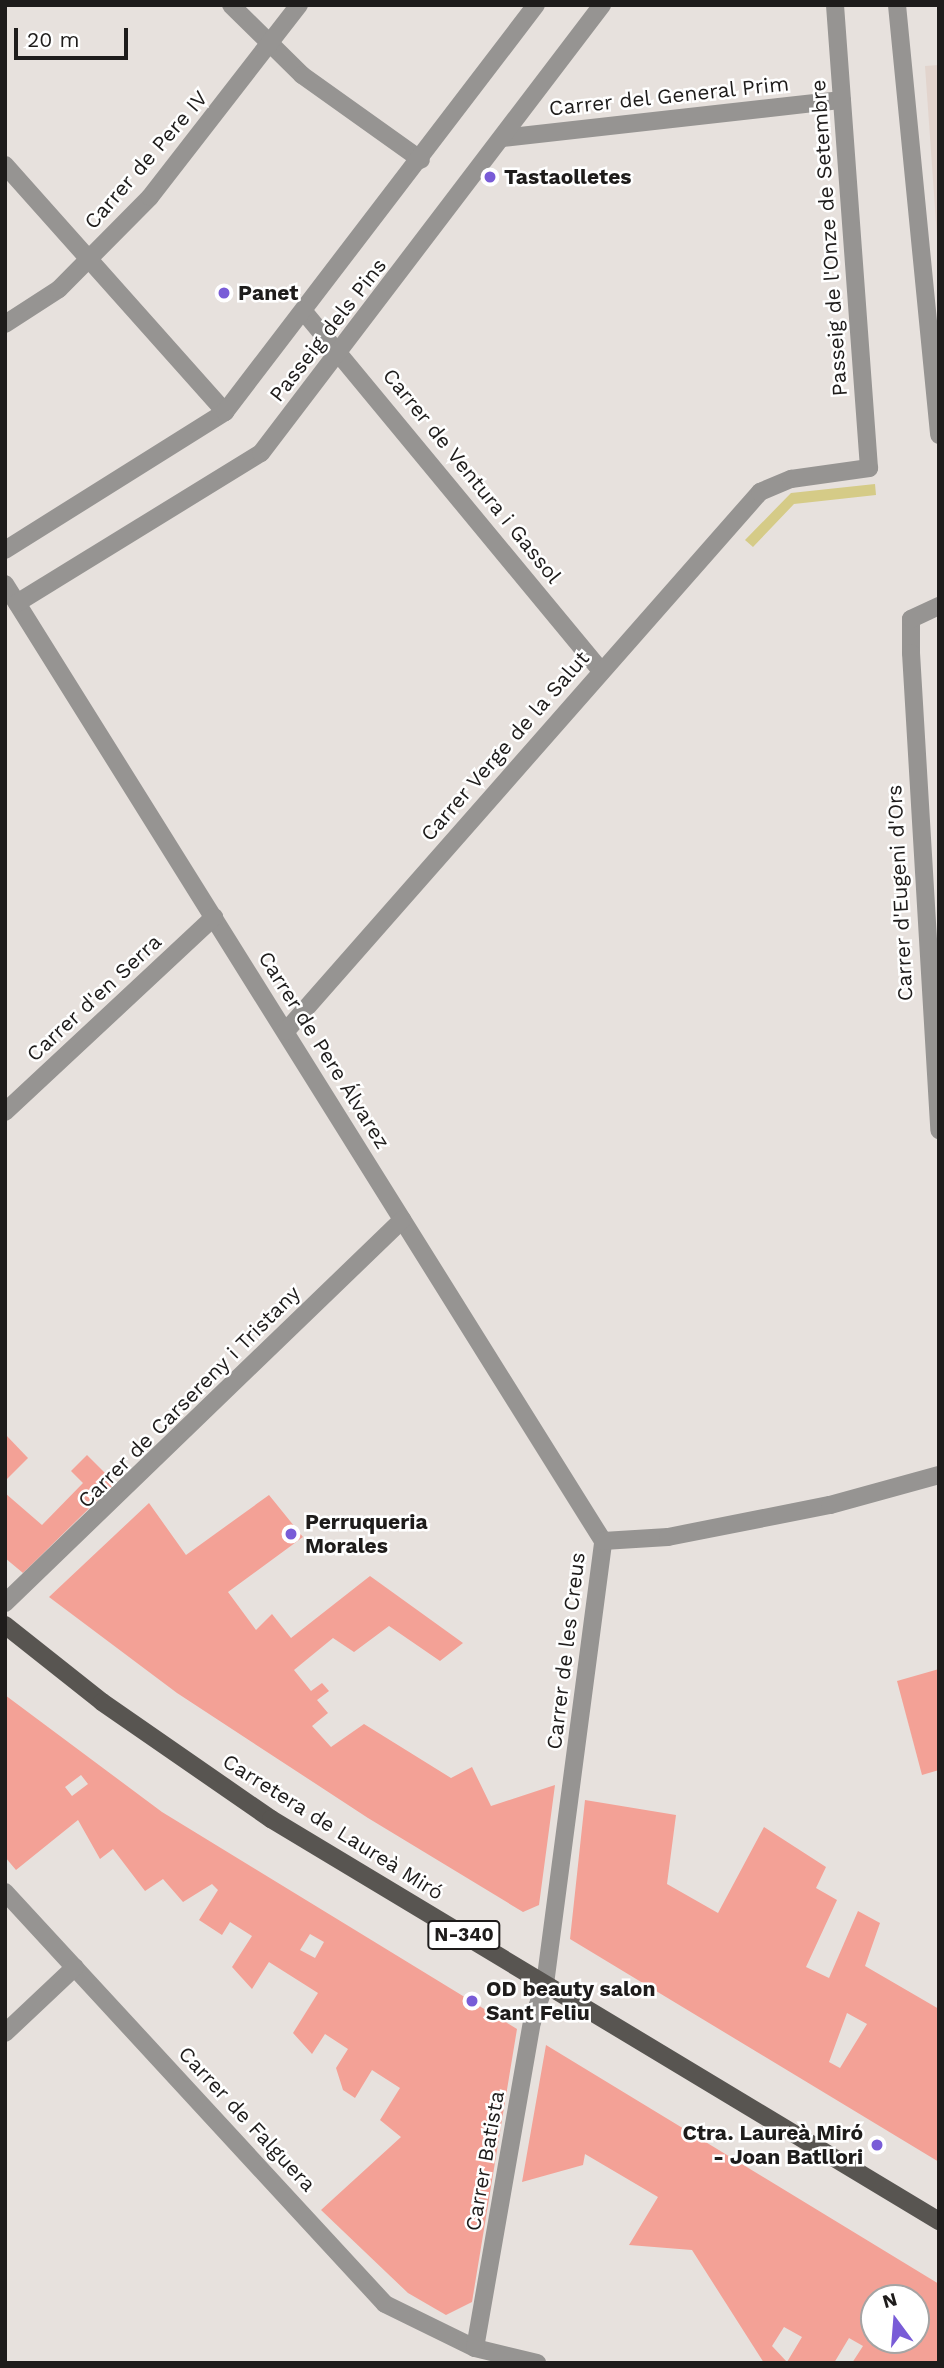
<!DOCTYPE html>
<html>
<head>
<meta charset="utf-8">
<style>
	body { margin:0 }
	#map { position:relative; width:944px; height:2368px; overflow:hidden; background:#e7e1dd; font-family:"Work Sans",sans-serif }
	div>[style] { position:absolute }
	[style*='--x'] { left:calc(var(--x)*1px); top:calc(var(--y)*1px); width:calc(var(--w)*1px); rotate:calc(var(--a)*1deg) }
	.built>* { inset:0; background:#e2d4cd }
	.green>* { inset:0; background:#d5cb87 }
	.building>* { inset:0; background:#f3a196 }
	.pedestrian>* { height:18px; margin:-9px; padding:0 9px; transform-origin:9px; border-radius:9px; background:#969492 }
	.minor>* { height:18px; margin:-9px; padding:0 9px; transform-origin:9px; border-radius:9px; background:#969492 }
	.tertiary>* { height:18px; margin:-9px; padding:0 9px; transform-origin:9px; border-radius:9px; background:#969492 }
	.primary>* { height:18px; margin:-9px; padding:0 9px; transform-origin:9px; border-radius:9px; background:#585551 }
	.dots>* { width:19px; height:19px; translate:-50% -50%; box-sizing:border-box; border:4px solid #fff; border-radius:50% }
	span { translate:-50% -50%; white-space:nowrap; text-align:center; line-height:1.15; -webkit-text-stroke:5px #fff; paint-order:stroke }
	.shield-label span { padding:2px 5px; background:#fff; border:2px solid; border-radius:5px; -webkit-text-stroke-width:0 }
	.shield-label { font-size:19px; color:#1e1c1b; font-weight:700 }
	.street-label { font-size:21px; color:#1e1c1b }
	.poi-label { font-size:21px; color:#1e1c1b; font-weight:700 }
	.left { translate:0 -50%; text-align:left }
	.right { translate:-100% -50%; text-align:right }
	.frame { position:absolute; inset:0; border:7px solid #1e1c1b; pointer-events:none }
	.north { position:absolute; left:860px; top:2284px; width:70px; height:70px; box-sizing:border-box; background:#fff; border:2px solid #a5a4a4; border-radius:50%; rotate:344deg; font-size:19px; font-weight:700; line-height:28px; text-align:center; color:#1e1c1b }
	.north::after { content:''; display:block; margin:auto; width:24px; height:32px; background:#795cd7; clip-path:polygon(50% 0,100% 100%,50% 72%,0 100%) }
	.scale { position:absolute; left:14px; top:28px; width:114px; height:32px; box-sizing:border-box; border:4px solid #1e1c1b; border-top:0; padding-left:9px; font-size:21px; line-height:24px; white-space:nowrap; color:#1e1c1b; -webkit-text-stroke:5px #fff; paint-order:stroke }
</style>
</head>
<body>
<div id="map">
	<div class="built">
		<div style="clip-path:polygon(939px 65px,939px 265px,925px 66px)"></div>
	</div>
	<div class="green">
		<div style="clip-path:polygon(875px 484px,876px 495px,794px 504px,753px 547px,745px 540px,791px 493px)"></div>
	</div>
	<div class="building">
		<div style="clip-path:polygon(5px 1434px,28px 1458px,5px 1481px)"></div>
		<div style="clip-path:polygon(87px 1455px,115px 1483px,23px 1573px,5px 1558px,5px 1493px,42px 1525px,83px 1483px,71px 1471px)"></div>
		<div style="clip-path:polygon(269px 1495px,303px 1537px,228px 1592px,256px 1630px,272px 1614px,291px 1638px,370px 1576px,463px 1643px,440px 1661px,389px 1626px,354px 1652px,333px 1638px,294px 1670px,311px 1691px,322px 1683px,329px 1691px,317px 1700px,328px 1713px,312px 1726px,331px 1747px,364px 1724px,451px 1778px,472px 1767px,491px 1806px,555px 1785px,539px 1905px,523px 1912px,368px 1818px,177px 1693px,49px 1597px,149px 1503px,186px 1555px)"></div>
		<div style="clip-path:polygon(939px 1669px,939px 1770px,922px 1775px,897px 1681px)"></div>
		<div style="clip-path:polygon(evenodd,5px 1695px,162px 1812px,517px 2029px,472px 2302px,446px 2315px,408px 2293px,321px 2210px,401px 2137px,380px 2120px,400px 2088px,372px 2070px,355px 2098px,343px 2090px,336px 2068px,348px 2049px,325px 2034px,312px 2054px,293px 2033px,318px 1993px,269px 1962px,252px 1989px,232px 1967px,252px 1936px,230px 1922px,222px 1935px,199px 1920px,218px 1890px,212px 1884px,183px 1902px,163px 1879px,145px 1891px,113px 1849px,100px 1859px,78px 1820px,16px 1870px,5px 1857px,5px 1695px,81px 1775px,88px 1784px,72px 1796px,65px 1787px,81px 1775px,5px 1695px,310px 1934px,324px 1942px,315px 1958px,300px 1950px,310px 1934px)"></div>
		<div style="clip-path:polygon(evenodd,585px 1800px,676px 1815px,667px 1884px,718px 1913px,764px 1827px,826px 1867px,816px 1888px,837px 1900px,806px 1967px,829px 1978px,858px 1911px,880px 1923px,865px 1966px,939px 2009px,939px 2162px,570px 1939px,585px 1800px,847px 2013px,867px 2024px,840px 2068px,829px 2062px,847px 2013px)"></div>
		<div style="clip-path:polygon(evenodd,546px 2045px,939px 2284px,939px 2363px,852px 2363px,863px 2346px,849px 2338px,834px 2363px,764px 2363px,692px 2250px,629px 2245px,658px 2197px,585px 2154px,583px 2165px,522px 2182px,546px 2045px,874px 2298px,916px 2298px,916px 2340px,874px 2340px,874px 2298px,546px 2045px,784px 2327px,802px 2337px,787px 2362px,772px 2346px,784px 2327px)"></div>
	</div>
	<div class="pedestrian">
		<div style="--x:911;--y:653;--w:34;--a:-90"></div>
		<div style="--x:911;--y:619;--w:31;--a:-25"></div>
		<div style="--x:475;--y:2348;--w:64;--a:13.6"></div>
	</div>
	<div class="minor">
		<div style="--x:231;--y:5;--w:100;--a:44.6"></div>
		<div style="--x:302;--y:75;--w:146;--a:35.5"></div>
		<div style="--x:897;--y:5;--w:432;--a:84.4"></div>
		<div style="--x:502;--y:138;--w:342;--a:-6.4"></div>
		<div style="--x:5;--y:165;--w:331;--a:48.3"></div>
		<div style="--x:305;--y:313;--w:465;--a:50.4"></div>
		<div style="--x:5;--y:324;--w:64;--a:-32.9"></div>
		<div style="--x:59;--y:289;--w:129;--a:-45.3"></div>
		<div style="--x:150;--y:197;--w:243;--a:-52.2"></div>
		<div style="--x:5;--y:584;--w:1128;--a:58"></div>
		<div style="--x:17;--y:603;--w:286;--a:-31.6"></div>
		<div style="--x:261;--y:453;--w:563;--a:-52.72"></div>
		<div style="--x:911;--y:653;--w:478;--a:86.6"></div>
		<div style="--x:286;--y:1031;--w:718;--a:-48.67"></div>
		<div style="--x:760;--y:492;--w:34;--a:-23"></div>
		<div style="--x:791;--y:479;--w:79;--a:-8"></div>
		<div style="--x:869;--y:468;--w:464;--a:-94.2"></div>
		<div style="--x:5;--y:1112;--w:286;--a:-43"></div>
		<div style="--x:5;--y:1603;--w:552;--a:-43.97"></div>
		<div style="--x:5;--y:1892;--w:560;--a:47.31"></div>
		<div style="--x:385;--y:2304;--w:100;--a:26.1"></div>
		<div style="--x:475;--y:2348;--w:331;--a:-80.1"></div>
		<div style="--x:532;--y:2022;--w:40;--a:-71.1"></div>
		<div style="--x:545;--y:1984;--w:447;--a:-82.5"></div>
		<div style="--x:603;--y:1541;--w:65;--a:-3.5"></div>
		<div style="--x:668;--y:1537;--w:165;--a:-11.2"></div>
		<div style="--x:830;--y:1505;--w:113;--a:-15.4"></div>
		<div style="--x:5;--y:2033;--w:96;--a:-43.3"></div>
	</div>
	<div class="tertiary">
		<div style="--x:5;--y:550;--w:260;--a:-32.1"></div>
		<div style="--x:225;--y:412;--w:512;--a:-52.62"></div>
	</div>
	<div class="primary">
		<div style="--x:5;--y:1625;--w:124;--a:38.4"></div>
		<div style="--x:102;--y:1702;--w:206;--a:34.7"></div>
		<div style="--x:271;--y:1819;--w:780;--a:31.04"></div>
	</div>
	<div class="dots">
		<div style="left:490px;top:177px;background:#795cd7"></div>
		<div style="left:224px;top:293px;background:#795cd7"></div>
		<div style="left:291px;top:1534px;background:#795cd7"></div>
		<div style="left:472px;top:2001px;background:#795cd7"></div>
		<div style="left:877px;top:2145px;background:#795cd7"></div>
	</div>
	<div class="shield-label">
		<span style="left:464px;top:1935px">N-340</span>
	</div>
	<div class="street-label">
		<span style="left:669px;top:96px;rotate:-6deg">Carrer del General Prim</span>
		<span style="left:146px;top:160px;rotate:-49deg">Carrer de Pere IV</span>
		<span style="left:829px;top:238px;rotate:-94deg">Passeig de l'Onze de Setembre</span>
		<span style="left:328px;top:330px;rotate:-52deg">Passeig dels Pins</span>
		<span style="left:472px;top:476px;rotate:51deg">Carrer de Ventura i Gassol</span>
		<span style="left:505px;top:746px;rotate:-49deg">Carrer Verge de la Salut</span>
		<span style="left:900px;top:893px;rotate:-93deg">Carrer d'Eugeni d'Ors</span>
		<span style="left:94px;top:998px;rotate:-43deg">Carrer d'en Serra</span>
		<span style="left:324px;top:1050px;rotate:58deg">Carrer de Pere Álvarez</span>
		<span style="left:189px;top:1397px;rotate:-45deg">Carrer de Carsereny i Tristany</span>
		<span style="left:566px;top:1651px;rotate:-83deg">Carrer de les Creus</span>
		<span style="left:333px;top:1827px;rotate:32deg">Carretera de Laureà Miró</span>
		<span style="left:247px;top:2119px;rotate:47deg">Carrer de Falguera</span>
		<span style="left:485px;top:2161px;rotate:-80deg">Carrer Batista</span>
	</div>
	<div class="poi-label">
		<span class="left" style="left:504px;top:177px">Tastaolletes</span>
		<span class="left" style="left:238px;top:293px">Panet</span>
		<span class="left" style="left:305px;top:1534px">Perruqueria<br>Morales</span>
		<span class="left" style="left:486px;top:2001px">OD beauty salon<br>Sant Feliu</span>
		<span class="right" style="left:863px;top:2145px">Ctra. Laureà Miró<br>- Joan Batllori</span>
	</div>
	<div class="frame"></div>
	<div class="north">N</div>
	<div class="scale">20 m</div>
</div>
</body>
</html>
